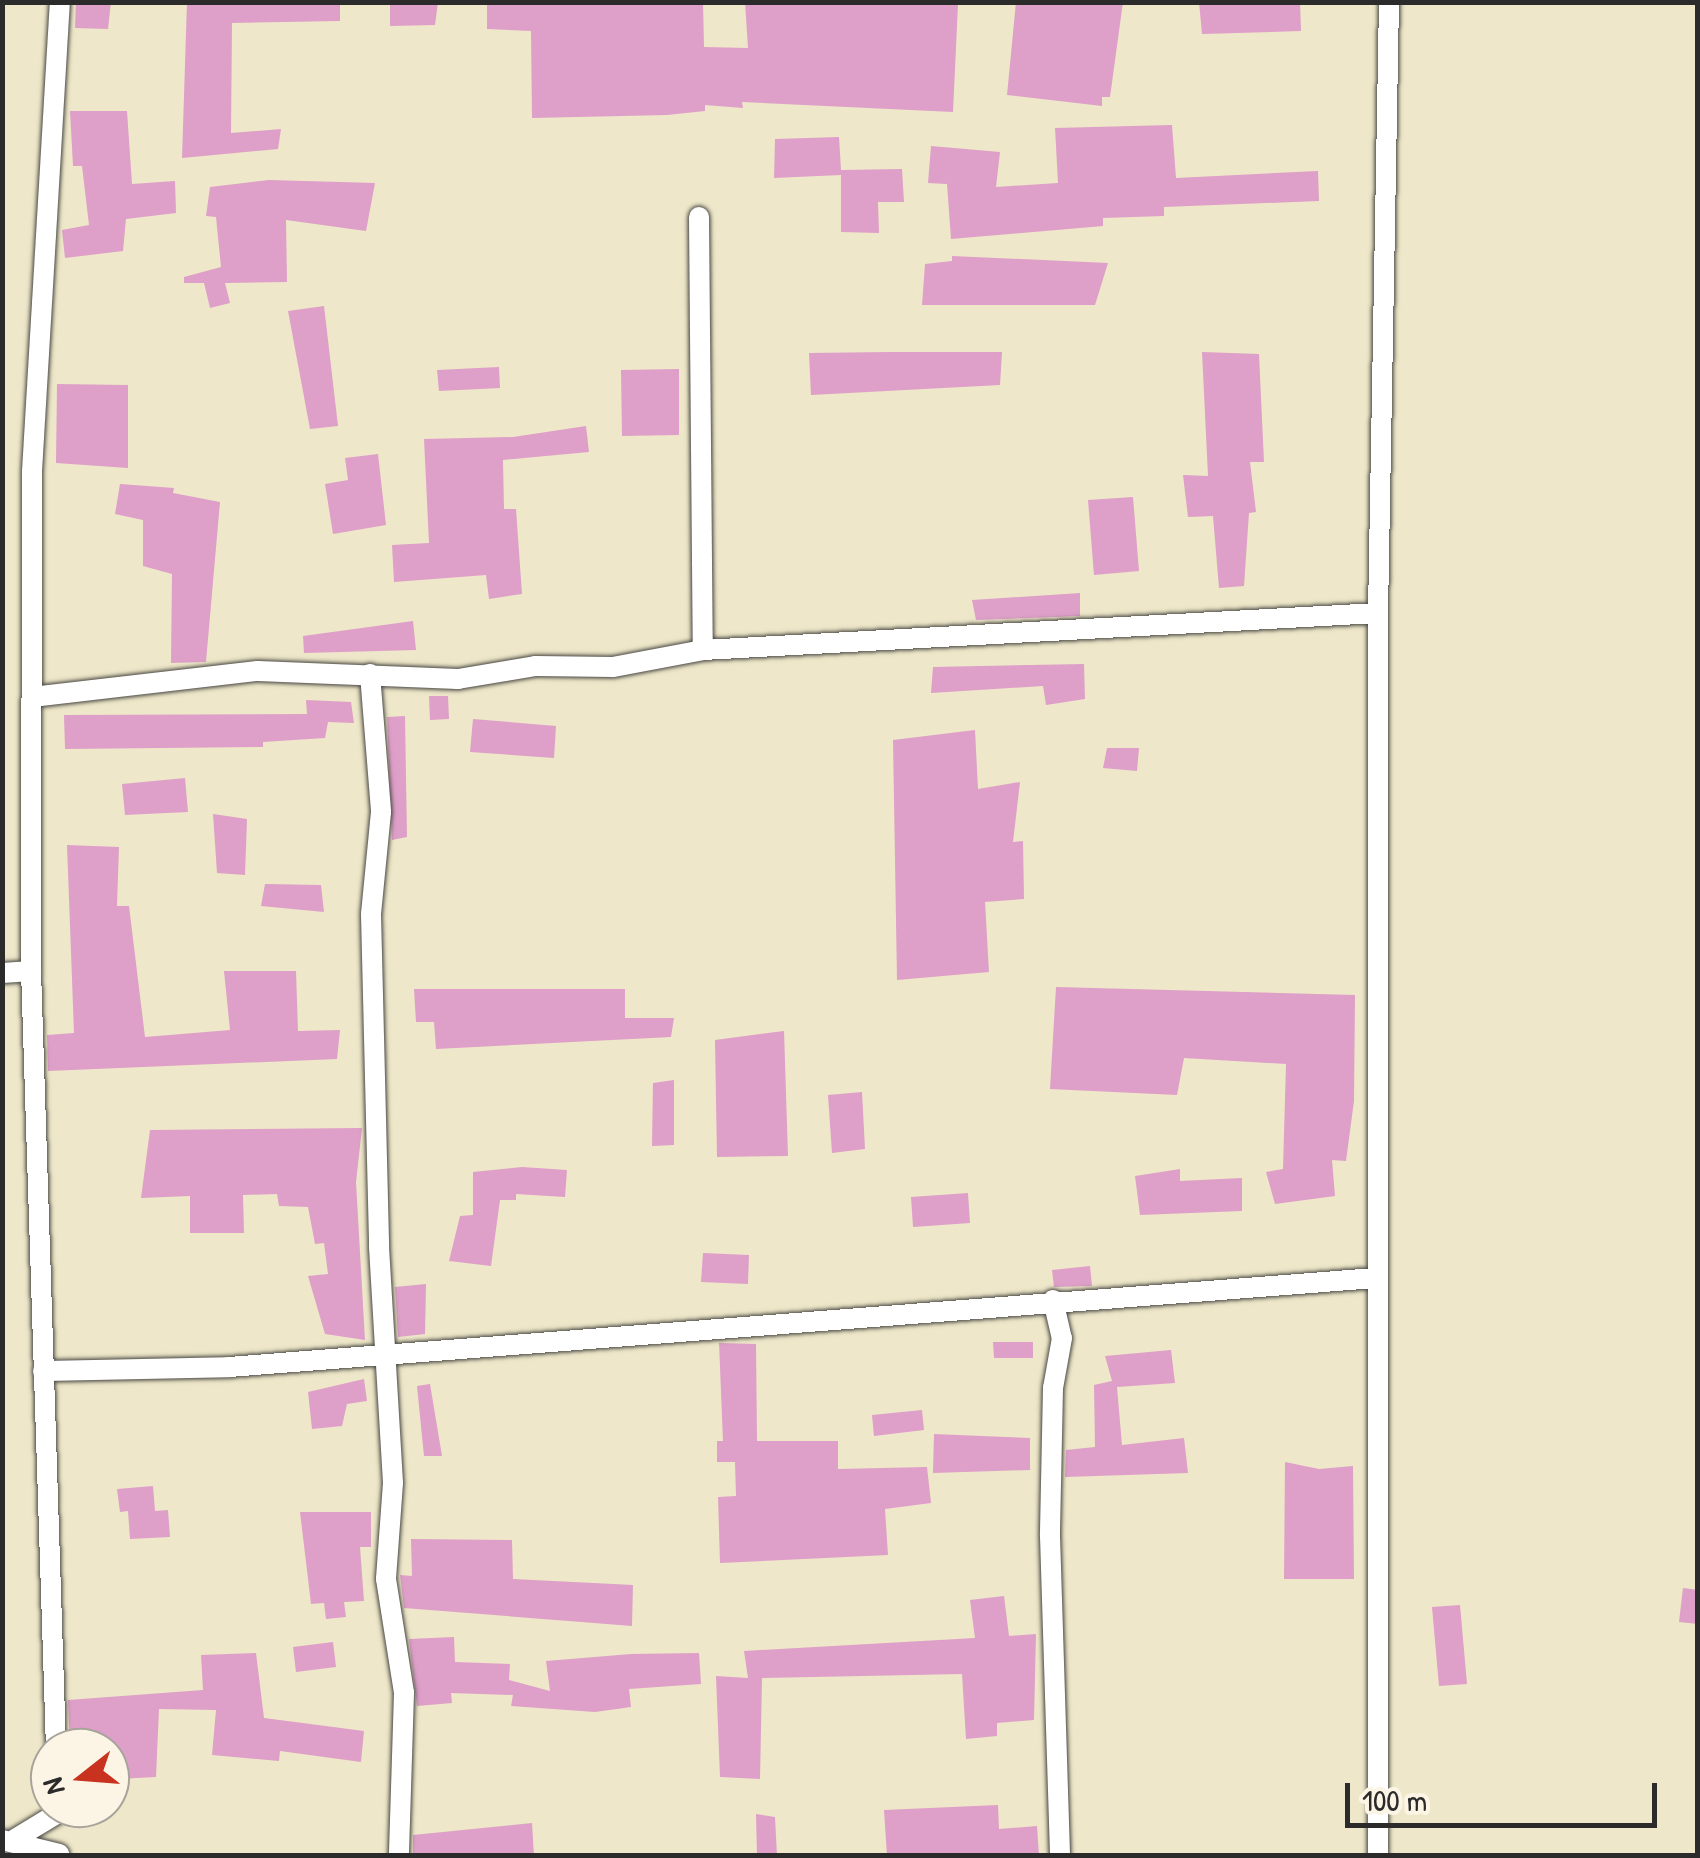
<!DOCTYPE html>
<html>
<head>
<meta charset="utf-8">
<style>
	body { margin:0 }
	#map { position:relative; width:1700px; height:1858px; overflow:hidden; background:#eee7c9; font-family:"Patrick Hand",sans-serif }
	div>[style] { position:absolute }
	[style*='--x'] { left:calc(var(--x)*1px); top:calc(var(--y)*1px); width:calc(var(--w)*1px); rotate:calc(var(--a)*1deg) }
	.building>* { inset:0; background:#de9fc8 }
	.roads { filter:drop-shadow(0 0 2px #484743) drop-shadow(0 0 2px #484743) }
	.street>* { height:20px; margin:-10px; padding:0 10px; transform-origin:10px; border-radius:10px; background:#fff }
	span { translate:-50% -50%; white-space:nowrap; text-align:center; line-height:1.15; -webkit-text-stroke:10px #fcf5e5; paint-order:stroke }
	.frame { position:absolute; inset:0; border:5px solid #2b2b2b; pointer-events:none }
	.north { position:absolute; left:30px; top:1728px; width:100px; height:100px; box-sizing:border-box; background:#fcf5e5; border:2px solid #a8a49b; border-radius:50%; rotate:253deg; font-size:28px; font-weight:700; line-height:40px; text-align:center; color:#2b2b2b }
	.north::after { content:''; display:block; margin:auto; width:35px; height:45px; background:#c8321e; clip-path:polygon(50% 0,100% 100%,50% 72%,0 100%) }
	.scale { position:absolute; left:1345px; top:1783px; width:312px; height:45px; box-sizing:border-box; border:5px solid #2b2b2b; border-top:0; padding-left:12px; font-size:30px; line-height:35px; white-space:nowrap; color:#2b2b2b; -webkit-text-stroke:8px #fcf5e5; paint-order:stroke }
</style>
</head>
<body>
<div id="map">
	<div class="building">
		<div style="clip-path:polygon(76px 2px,111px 2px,108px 29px,75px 28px)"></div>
		<div style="clip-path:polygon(187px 2px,340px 2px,340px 21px,232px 23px,231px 133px,281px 129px,278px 149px,182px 158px)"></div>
		<div style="clip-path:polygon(390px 2px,438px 2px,435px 25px,390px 26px)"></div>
		<div style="clip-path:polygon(487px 2px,703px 2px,704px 47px,748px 48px,745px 2px,958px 4px,953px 112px,742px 102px,743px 108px,705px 105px,705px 111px,667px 115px,532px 118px,531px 31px,487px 29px)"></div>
		<div style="clip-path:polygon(1016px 2px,1123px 2px,1110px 97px,1102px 97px,1102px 106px,1007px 95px)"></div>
		<div style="clip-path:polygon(1199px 2px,1300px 2px,1301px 31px,1202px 34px)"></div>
		<div style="clip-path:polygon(70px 111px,127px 111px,132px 184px,175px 181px,176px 213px,126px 219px,123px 251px,65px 258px,62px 230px,89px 225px,82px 166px,73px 166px)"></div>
		<div style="clip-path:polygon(1172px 125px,1176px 178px,1318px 171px,1319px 201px,1164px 207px,1164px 216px,1103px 218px,1103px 226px,951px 239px,947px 184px,928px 183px,931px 146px,1000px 152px,996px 187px,1058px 183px,1055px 128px)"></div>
		<div style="clip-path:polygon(839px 137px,841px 170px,902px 169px,904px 202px,878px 202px,879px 233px,841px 232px,841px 175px,774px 178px,775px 139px)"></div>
		<div style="clip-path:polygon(269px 180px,375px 183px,366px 231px,286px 220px,287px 282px,225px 283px,230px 303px,210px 308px,204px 283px,184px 283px,184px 277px,221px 267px,216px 217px,206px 216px,210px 187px)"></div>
		<div style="clip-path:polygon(952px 256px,1108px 263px,1095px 305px,922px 305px,925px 264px,952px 261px)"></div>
		<div style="clip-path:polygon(324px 306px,338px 426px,310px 429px,288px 311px)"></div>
		<div style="clip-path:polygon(891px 352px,1002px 352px,1000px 385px,811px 395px,809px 353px)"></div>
		<div style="clip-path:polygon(1202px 352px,1259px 354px,1264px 462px,1250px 462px,1256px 512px,1249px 513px,1244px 586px,1219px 588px,1213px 516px,1188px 517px,1183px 475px,1208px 476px)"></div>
		<div style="clip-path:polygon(499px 367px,500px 388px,439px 391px,437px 370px)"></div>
		<div style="clip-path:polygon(679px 369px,679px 435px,622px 436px,621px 370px)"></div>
		<div style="clip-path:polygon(57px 384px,128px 385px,128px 468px,56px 463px)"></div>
		<div style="clip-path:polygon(586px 426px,589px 452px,503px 460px,504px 509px,516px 509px,522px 594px,489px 599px,486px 575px,394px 582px,392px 545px,429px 543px,424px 439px,513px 437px)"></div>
		<div style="clip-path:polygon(378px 454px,386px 525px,333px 534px,325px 484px,348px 480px,345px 458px)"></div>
		<div style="clip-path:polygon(120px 484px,174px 488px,173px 493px,220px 502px,206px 662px,171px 663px,172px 574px,143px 566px,143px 520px,115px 514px)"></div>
		<div style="clip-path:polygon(1133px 497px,1139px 571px,1094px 575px,1088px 500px)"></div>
		<div style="clip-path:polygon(1080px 593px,1080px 616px,976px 620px,972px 600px)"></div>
		<div style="clip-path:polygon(413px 621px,416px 650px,304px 653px,303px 636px)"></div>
		<div style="clip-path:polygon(1084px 664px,1085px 699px,1046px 705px,1043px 686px,931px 693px,933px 667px)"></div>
		<div style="clip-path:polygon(429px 696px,448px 696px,449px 719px,430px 720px)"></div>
		<div style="clip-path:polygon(306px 700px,351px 702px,354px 723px,328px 722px,325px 738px,263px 742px,263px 747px,65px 749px,64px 715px,307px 714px)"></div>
		<div style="clip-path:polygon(405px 716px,407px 837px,392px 840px,387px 717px)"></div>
		<div style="clip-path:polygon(473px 719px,556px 726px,554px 758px,470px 752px)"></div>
		<div style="clip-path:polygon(975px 730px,978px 789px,1020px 782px,1013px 842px,1023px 841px,1024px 899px,985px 902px,989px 972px,897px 980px,893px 740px)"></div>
		<div style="clip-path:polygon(1107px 748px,1139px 748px,1137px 771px,1103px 768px)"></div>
		<div style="clip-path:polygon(185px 778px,188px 812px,125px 815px,122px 784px)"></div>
		<div style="clip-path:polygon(213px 814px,247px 819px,245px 875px,217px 873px)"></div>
		<div style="clip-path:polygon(67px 845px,119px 847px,117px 906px,129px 906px,145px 1037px,230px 1030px,224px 971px,296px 971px,298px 1031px,340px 1030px,337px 1059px,48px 1071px,47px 1035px,74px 1033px)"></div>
		<div style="clip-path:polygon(265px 884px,321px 885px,324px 912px,261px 906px)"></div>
		<div style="clip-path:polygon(1056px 987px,1355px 995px,1354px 1101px,1346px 1161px,1332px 1160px,1335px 1196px,1275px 1204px,1266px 1172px,1283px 1169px,1286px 1064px,1184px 1058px,1177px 1095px,1050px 1089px)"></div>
		<div style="clip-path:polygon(414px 989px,625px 989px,625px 1018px,674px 1018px,671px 1037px,436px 1049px,434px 1022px,416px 1022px)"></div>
		<div style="clip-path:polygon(784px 1031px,788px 1156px,717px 1157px,715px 1040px)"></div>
		<div style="clip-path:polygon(674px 1080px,674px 1145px,652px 1146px,653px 1083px)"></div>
		<div style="clip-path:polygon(862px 1092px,865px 1149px,832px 1153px,828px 1095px)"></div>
		<div style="clip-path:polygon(362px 1128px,356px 1182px,365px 1340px,325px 1334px,308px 1276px,328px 1274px,324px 1243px,315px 1244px,308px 1207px,279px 1206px,277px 1194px,243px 1195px,244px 1233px,190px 1233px,190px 1196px,141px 1198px,150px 1130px)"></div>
		<div style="clip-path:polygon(522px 1167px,567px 1170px,565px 1197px,516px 1194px,516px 1200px,500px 1200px,491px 1266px,449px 1261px,460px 1216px,473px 1215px,473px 1172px)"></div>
		<div style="clip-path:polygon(1180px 1169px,1180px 1181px,1242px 1178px,1242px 1211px,1140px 1215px,1135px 1176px)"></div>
		<div style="clip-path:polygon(968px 1193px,970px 1223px,913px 1227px,911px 1197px)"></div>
		<div style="clip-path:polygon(703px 1253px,749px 1255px,748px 1284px,701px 1282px)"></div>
		<div style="clip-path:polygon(1090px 1266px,1092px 1286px,1054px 1287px,1052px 1270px)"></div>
		<div style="clip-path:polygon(426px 1284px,425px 1334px,398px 1337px,395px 1287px)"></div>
		<div style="clip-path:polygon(993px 1342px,1033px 1342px,1033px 1358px,994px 1358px)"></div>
		<div style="clip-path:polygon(719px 1343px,756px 1344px,757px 1441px,838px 1441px,838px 1469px,927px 1467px,931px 1503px,885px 1509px,888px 1555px,720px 1563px,718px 1497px,736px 1496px,735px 1462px,717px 1462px,717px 1441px,723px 1441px)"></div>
		<div style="clip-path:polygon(1171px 1350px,1175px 1383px,1117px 1387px,1122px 1445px,1184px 1438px,1188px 1473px,1065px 1477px,1066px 1450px,1095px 1447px,1094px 1385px,1112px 1381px,1105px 1356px)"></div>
		<div style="clip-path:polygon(364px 1379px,367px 1401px,347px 1404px,342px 1426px,312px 1429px,308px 1392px)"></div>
		<div style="clip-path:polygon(430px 1384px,442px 1456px,424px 1456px,417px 1386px)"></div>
		<div style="clip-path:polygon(922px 1410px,924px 1430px,874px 1436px,872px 1415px)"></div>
		<div style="clip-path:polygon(934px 1434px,1030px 1438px,1030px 1470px,933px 1473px)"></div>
		<div style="clip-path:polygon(1285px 1462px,1319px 1469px,1353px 1466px,1354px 1579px,1284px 1579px)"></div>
		<div style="clip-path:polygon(153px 1486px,155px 1511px,168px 1510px,170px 1537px,130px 1539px,128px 1511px,120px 1512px,117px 1489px)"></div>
		<div style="clip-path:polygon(300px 1512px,371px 1512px,371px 1547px,360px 1547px,364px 1601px,344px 1602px,346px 1617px,326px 1619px,324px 1603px,311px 1604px)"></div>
		<div style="clip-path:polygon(411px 1539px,512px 1540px,513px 1579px,633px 1585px,632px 1626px,404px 1608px,400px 1575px,412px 1576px)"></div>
		<div style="clip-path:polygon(1683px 1588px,1698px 1590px,1698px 1624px,1679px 1622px)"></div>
		<div style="clip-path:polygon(1004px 1596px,1009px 1636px,1036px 1634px,1034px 1720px,997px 1723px,997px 1736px,966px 1739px,962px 1674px,762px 1678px,760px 1779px,720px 1777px,716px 1676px,748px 1678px,744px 1651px,975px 1638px,970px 1600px)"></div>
		<div style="clip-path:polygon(1460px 1605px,1467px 1684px,1439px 1686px,1432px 1607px)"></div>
		<div style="clip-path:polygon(454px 1637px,455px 1662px,510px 1664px,509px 1680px,550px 1691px,546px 1661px,631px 1654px,699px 1653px,701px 1684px,629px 1689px,631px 1707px,595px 1712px,511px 1706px,513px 1695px,451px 1693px,452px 1703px,417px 1706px,409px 1639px)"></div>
		<div style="clip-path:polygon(333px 1642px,336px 1667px,296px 1672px,293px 1647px)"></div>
		<div style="clip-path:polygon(256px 1653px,264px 1718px,364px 1731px,361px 1762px,280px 1751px,279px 1761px,212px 1755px,216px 1710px,159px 1709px,156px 1777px,118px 1779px,116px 1746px,70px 1747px,68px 1700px,203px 1690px,201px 1655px)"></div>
		<div style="clip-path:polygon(998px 1805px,999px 1829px,1037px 1826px,1039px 1856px,887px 1856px,884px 1810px)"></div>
		<div style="clip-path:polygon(756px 1814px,775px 1817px,777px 1856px,757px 1856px)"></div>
		<div style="clip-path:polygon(532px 1823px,534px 1856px,413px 1856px,413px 1835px)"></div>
	</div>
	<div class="roads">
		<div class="street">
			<div style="--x:699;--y:217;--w:433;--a:89.5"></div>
			<div style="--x:370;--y:674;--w:138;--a:85.4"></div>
			<div style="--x:381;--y:812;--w:102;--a:95.6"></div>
			<div style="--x:371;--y:914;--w:333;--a:88.6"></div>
			<div style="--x:379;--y:1247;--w:236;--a:86.6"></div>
			<div style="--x:393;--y:1483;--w:96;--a:94.2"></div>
			<div style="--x:386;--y:1579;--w:115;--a:81"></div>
			<div style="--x:404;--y:1693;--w:163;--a:91.8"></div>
			<div style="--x:32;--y:697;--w:227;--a:-6.6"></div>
			<div style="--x:258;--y:671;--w:200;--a:2.3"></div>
			<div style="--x:458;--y:679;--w:79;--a:-9.5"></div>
			<div style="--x:536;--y:666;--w:77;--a:0.7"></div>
			<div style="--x:613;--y:667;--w:92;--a:-10.7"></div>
			<div style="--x:703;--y:650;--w:676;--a:-3.14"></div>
			<div style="--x:2;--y:973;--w:29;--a:-4"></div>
			<div style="--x:1053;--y:1300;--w:39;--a:77"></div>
			<div style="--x:1062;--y:1338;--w:51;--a:100.2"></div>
			<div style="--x:1053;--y:1388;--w:148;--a:91.2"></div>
			<div style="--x:1050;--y:1536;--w:320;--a:88.2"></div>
			<div style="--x:43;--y:1371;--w:186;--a:-1.2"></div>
			<div style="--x:229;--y:1367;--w:1150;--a:-4.44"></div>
			<div style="--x:56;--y:1748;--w:777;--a:-91.84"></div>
			<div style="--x:31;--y:971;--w:500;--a:-89.89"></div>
			<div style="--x:32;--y:471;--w:470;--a:-86.6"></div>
			<div style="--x:15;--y:1839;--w:50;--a:-31.2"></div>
			<div style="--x:2;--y:1840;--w:59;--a:13.8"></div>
			<div style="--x:1378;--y:1856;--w:1243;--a:-90"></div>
			<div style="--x:1378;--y:613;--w:611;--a:-88.97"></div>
		</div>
	</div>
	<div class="frame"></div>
	<div class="north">N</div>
	<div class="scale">100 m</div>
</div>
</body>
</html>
